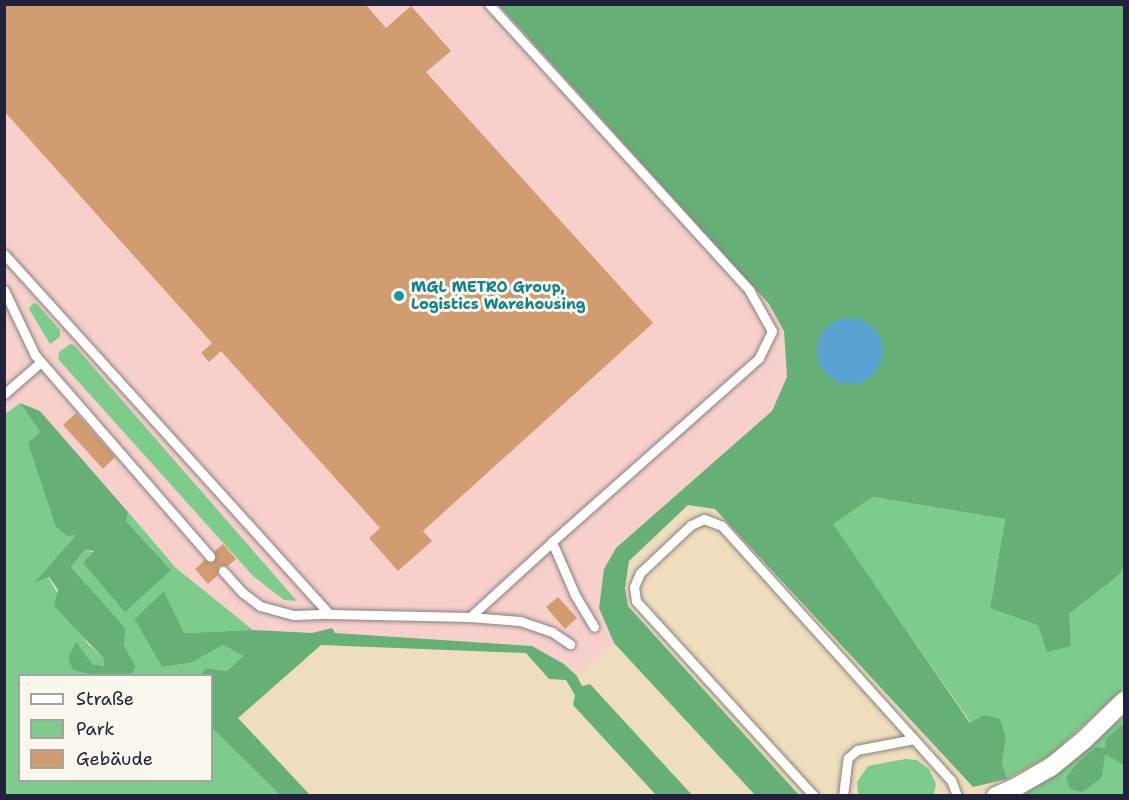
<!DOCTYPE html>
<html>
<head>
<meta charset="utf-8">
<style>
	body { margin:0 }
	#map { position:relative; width:1129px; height:800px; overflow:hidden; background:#efdebd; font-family:"Shantell Sans",sans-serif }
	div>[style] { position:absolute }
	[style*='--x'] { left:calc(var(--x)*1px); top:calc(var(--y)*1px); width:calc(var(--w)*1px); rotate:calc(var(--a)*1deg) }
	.built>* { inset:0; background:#f7d0cc }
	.green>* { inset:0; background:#7ecc8b }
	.forest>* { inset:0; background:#66b077 }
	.water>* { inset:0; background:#5aa2d1 }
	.round { border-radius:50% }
	.building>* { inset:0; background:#d19c6f }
	.roads { filter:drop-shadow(0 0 2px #88807c) drop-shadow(0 0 2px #88807c) }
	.service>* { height:9px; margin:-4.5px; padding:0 4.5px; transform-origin:4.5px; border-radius:4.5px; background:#fff }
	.minor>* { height:18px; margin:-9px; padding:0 9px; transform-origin:9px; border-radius:9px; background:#fff }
	.dots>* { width:16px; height:16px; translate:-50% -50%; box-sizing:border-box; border:3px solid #fbf7ec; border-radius:50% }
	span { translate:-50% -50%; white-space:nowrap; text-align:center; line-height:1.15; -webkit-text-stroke:6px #fbf7ec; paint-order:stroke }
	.culture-label { font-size:15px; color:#0d838f; font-weight:700 }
	.left { translate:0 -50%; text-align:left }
	.frame { position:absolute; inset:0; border:6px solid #22223b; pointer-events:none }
	.legend { position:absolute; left:18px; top:674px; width:195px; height:108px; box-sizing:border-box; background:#fbf7ec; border:2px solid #a4a2a5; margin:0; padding:8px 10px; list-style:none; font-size:18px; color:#22223b }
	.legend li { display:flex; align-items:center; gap:12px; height:30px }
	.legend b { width:30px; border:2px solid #a4a2a5 }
</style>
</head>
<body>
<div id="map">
	<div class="built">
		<div style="clip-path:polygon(5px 5px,500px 5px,769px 304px,784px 331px,787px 377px,772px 411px,616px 548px,604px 569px,599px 608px,614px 643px,577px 676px,564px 664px,516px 645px,253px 630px,176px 568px,40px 411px,20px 403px,5px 415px)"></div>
	</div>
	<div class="green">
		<div style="clip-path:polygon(33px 303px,37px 304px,60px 330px,60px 337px,50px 344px,29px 309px)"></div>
		<div style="clip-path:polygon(70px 344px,74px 345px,297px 601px,284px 600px,253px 576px,58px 359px,59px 352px)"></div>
		<div style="clip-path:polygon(20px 403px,40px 432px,76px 535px,37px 581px,48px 577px,87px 643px,104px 659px,104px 666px,92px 664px,96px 675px,20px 676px,20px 780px,212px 780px,212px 728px,280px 795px,5px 796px,4px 415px)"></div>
		<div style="clip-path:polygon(873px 497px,1005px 519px,990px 608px,1069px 627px,1069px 614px,1119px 575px,1124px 567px,1124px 688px,1051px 755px,1007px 779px,1002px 762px,1006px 739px,971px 723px,832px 524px)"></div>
		<div style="clip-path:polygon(128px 512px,176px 568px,253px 630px,184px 633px,164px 591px,134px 619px,162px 667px,191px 663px,223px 645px,243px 656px,227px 671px,207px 668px,199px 675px,132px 675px,136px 667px,124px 645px,124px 628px,71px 567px,85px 550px,96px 553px,84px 563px,171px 570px,126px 521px)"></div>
		<div style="clip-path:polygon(1124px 716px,1124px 795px,1021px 796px,1069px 765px)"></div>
		<div style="clip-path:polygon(905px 759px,917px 760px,929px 769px,936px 784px,934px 795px,858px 795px,857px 782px,868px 766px)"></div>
	</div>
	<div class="forest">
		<div style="clip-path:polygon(499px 5px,1124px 5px,1124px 567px,1119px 575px,1069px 614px,1071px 646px,1047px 652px,1038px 625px,990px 608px,1005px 519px,873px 497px,833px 524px,970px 723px,984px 715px,1000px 719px,1006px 739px,1002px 762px,1007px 779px,973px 787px,715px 509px,688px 505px,629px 561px,625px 588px,628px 606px,799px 795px,755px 795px,614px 643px,599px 608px,604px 569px,616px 548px,772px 411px,787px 377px,784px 331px,769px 304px)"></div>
		<div style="clip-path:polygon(20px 403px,40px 411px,128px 512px,126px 521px,171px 570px,125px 612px,83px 563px,94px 551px,85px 550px,71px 567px,125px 628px,124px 645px,136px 667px,132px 675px,96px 675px,73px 670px,68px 658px,76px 642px,92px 664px,104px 666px,104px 659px,54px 606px,58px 590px,49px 577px,35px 582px,76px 535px,67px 536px,56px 527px,28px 443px,40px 432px)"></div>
		<div style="clip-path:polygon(164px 591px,184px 633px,253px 630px,312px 633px,332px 628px,335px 633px,532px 646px,564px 664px,577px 676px,582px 686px,590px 684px,692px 795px,656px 795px,573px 705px,575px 695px,566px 680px,549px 679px,526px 653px,321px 645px,238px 718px,310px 795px,280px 795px,212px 728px,212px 676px,199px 675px,207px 668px,227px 671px,243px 656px,223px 645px,191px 663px,162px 667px,134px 619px)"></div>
		<div style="clip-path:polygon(1124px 723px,1124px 765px,1105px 754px,1102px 777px,1083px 792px,1070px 789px,1066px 777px,1077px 764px,1096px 747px,1105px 748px,1106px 739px)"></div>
	</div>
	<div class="water">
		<div class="round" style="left:817px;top:318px;width:66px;height:66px"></div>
	</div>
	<div class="building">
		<div style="clip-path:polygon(4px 4px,365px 4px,386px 28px,411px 6px,451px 51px,426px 72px,653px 323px,423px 531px,432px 541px,398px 571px,369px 538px,380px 528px,221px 351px,209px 362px,201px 353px,212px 343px,4px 111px)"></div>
		<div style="clip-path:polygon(76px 413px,115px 457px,103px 469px,63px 425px)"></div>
		<div style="clip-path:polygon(223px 544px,236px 559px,228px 566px,219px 566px,218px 575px,208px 584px,195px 569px,205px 560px,211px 563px,215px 561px,215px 551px)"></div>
		<div style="clip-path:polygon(558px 597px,577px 618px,565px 629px,546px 607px)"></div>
	</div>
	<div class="roads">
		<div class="service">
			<div style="--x:489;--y:4;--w:387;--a:47.7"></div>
			<div style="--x:749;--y:290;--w:47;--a:60.7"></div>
			<div style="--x:772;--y:331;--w:30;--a:116"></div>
			<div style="--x:759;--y:358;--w:277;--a:138.4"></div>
			<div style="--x:552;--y:542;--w:58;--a:66.5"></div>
			<div style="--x:575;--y:595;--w:37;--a:59"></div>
			<div style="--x:4;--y:254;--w:485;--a:47.9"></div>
			<div style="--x:329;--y:614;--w:141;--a:1.2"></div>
			<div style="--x:470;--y:617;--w:50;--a:4.6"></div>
			<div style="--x:520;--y:621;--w:34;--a:19"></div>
			<div style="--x:552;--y:632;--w:22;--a:34"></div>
			<div style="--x:4;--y:290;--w:72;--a:64.5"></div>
			<div style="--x:35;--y:355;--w:267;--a:49"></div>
			<div style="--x:4;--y:394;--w:49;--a:-40.9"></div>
			<div style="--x:223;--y:571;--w:30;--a:48"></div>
			<div style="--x:243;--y:593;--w:21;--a:37"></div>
			<div style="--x:260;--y:606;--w:35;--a:15"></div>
			<div style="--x:294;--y:615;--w:35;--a:-2"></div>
			<div style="--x:470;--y:617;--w:111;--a:-42.4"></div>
			<div style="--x:814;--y:796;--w:264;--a:-132.4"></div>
			<div style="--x:636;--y:601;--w:14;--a:-98"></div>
			<div style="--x:634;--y:587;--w:15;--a:-67"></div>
			<div style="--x:640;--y:573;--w:70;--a:-43.3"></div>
			<div style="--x:691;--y:525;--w:14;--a:-25"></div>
			<div style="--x:704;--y:519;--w:19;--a:21"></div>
			<div style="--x:722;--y:526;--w:342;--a:48"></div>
			<div style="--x:951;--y:780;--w:17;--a:69"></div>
			<div style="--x:843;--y:796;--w:38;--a:-83"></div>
			<div style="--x:848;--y:758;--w:12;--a:-42"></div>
			<div style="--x:857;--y:750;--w:58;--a:-10.9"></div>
		</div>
		<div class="minor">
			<div style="--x:996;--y:796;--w:22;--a:-24"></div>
			<div style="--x:1016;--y:787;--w:40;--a:-29.7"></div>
			<div style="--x:1051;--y:767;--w:43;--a:-39.3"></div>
			<div style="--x:1084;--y:740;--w:56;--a:-44.3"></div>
		</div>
	</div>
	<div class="dots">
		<div style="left:399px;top:296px;background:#0f9aa8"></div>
	</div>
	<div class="culture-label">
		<span class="left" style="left:411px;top:296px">MGL METRO Group,<br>Logistics Warehousing</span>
	</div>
	<div class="frame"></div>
	<ul class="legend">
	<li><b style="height:8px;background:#fff"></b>Straße</li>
	<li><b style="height:16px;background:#7ecc8b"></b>Park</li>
	<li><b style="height:16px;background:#d19c6f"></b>Gebäude</li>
	</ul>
</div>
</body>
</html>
